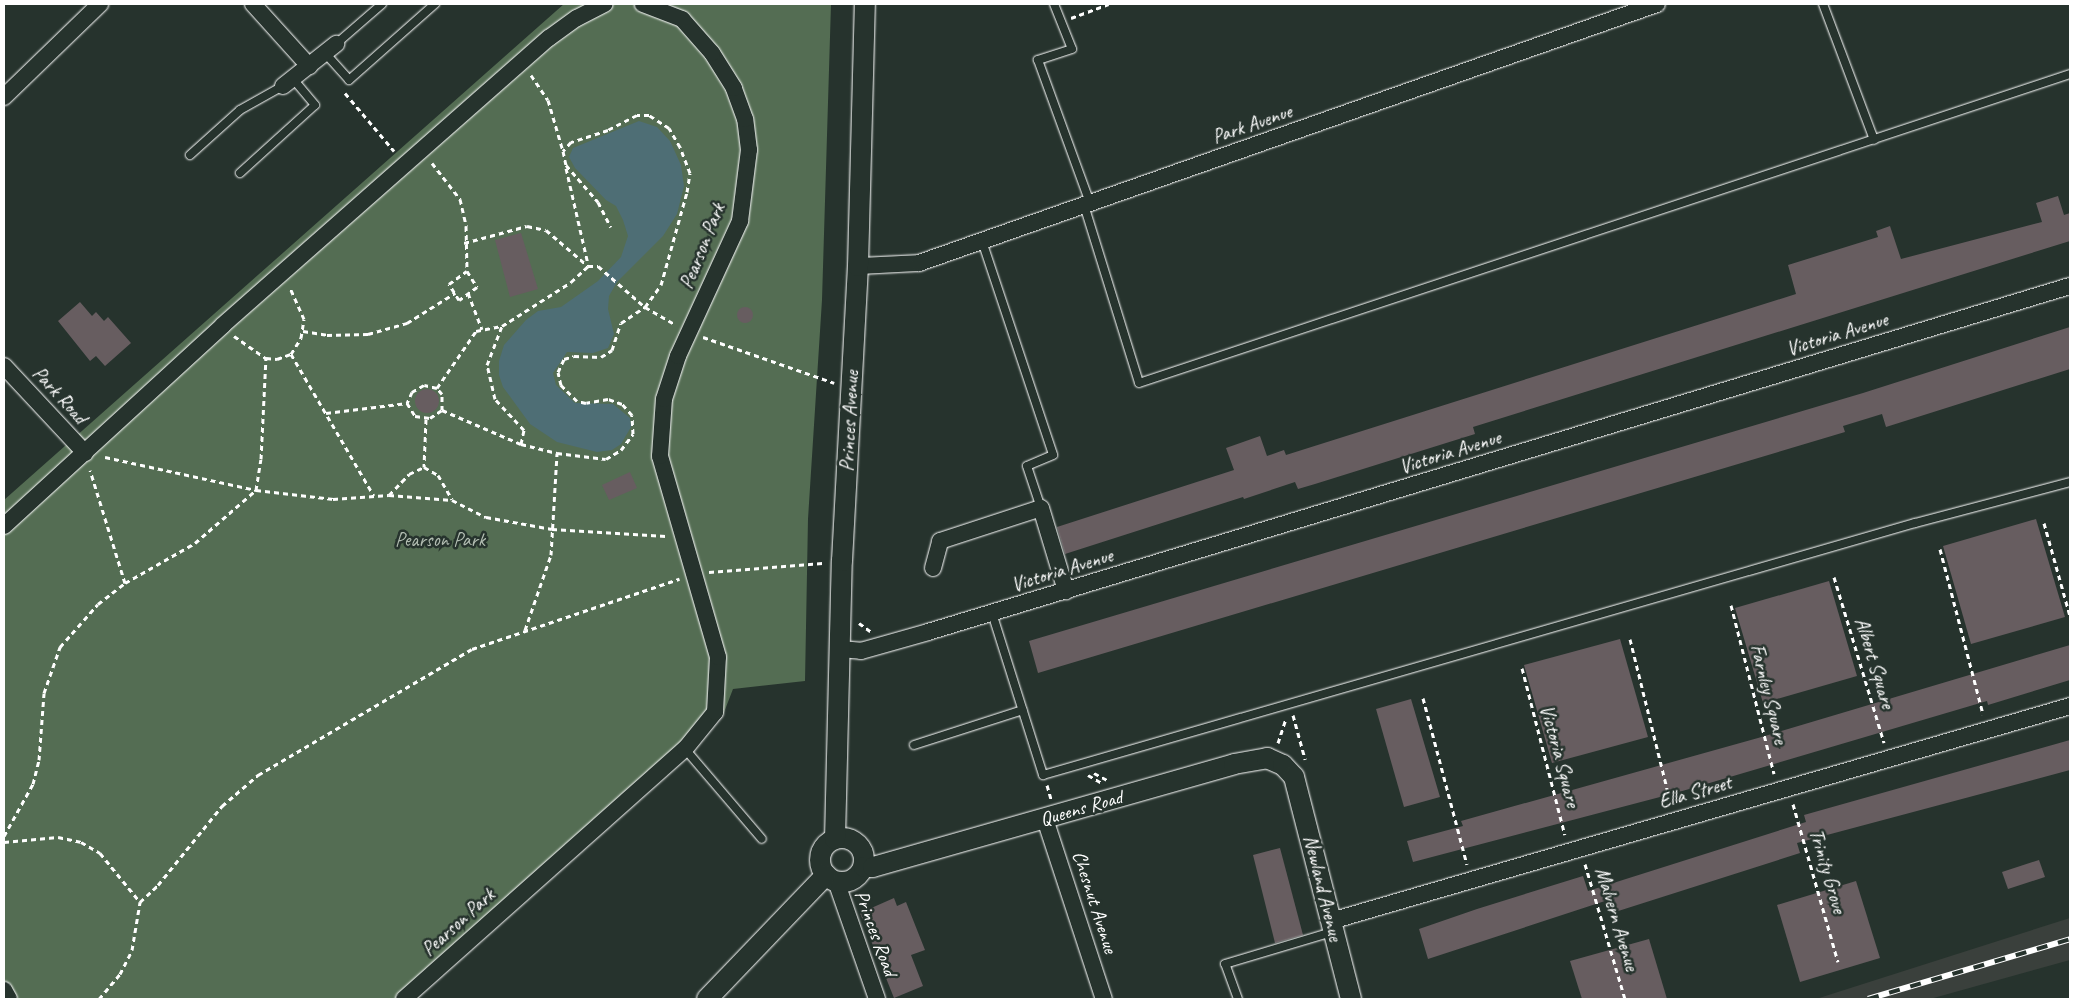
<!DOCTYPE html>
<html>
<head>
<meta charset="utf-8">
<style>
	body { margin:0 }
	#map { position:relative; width:2074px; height:1003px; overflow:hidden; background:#26332d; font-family:Caveat,sans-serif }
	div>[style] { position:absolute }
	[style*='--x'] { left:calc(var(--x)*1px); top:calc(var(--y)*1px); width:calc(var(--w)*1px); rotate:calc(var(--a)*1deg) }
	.built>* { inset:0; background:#3a403c }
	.green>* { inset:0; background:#546d53 }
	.water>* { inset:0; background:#4e6e75 }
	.building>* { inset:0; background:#675d60 }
	.round { border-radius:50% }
	.path>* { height:3px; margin-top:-1.5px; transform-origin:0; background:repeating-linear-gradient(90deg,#fff 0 5px,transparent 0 9px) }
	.roads { filter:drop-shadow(0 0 1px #fff) drop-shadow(0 0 1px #fff) }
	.service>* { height:8px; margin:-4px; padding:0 4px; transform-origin:4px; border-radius:4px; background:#26332d }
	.minor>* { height:16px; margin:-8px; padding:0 8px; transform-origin:8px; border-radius:8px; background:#26332d }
	.tertiary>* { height:20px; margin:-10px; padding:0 10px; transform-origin:10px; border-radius:10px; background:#26332d }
	.tertiary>.ring { margin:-10px; padding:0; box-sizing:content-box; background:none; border:20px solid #26332d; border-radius:50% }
	.rail>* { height:5.5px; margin-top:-2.75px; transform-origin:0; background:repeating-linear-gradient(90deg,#26332d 0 11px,#fff 0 22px); box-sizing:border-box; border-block:1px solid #fff }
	span { translate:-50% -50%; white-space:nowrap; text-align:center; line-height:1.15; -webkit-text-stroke:5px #26332d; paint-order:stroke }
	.street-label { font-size:20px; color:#fff }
	.park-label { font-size:20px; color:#b2bdb2 }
	.frame { position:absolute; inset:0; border:5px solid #fff; pointer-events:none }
</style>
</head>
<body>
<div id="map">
	<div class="built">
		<div style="clip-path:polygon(2070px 918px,2070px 960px,1930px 999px,1816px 999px)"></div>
	</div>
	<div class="green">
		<div style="clip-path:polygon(564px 4px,831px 4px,822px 300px,808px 519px,805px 681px,733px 689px,723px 715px,406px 999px,4px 999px,4px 500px)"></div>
	</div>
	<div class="water">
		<div style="clip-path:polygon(639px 121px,657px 127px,670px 141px,681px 165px,684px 186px,677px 214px,663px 236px,617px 282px,609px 296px,608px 309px,614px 334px,608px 348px,593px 353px,567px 352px,553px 373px,556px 385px,575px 403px,613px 404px,630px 418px,631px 427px,621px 444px,612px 450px,597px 452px,557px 442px,530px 424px,503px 387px,499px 375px,499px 361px,504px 345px,526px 320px,538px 311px,561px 307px,598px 281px,621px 257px,628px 236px,623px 220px,616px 206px,606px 200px,575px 168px,569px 157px,573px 148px)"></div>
	</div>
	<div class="building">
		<div style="clip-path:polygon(2058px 196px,2064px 215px,2070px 213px,2070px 241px,1473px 427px,1475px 434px,1315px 484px,1298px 489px,1295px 482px,1244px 499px,1243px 497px,1065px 554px,1057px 527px,1234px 470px,1226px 448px,1260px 436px,1267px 456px,1284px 450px,1286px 455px,1796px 294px,1788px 265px,1878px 237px,1876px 231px,1890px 226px,1901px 259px,2042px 222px,2036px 203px)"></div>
		<div style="clip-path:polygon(521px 233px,538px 289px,510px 297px,495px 240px)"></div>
		<div style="clip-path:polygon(80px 302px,92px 316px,96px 312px,104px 321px,108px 317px,131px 343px,105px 366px,96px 356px,90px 361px,58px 321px)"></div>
		<div class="round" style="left:737px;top:307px;width:16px;height:16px"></div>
		<div style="clip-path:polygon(2070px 327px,2070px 369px,1886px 427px,1882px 414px,1843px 426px,1845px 432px,1038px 673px,1029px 641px,1863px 393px)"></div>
		<div class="round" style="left:415px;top:389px;width:24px;height:24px"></div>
		<div style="clip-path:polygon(630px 472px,637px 488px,609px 500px,602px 485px)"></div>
		<div style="clip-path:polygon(2036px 519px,2065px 617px,1971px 644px,1943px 546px)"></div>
		<div style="clip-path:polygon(1829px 581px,1857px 676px,1763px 703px,1735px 608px)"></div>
		<div style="clip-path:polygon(1620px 639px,1648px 737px,1552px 763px,1524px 665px)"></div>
		<div style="clip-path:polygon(2070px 645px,2070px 680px,1988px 705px,1987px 701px,1679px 792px,1413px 862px,1407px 841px,1463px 826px,1461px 821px,1758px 738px)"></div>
		<div style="clip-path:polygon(1411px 699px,1440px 797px,1404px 807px,1376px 709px)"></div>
		<div style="clip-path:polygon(2070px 740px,2070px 770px,1797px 843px,1800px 853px,1612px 913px,1608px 900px,1428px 959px,1419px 929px,1477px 909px,1583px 876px,1588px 891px,1806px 822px,1804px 815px)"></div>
		<div style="clip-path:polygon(1280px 848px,1303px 935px,1275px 943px,1253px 855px)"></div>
		<div style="clip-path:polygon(2039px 860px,2045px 877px,2008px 889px,2002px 872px)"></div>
		<div style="clip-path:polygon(1856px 881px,1880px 958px,1800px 982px,1777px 905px)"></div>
		<div style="clip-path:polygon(894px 898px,897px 906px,906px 902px,925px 950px,911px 955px,923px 986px,894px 998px,860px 913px)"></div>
		<div style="clip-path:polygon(1649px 939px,1667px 999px,1582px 999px,1570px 961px)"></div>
	</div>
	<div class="path">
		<div style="--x:1071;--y:18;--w:40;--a:-20.2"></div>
		<div style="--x:531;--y:75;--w:30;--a:56"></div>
		<div style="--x:548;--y:100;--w:53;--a:73.6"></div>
		<div style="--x:345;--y:93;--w:76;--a:49.8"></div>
		<div style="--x:432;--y:163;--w:46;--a:52.1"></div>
		<div style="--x:460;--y:199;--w:28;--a:77"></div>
		<div style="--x:466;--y:226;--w:45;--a:88.7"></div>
		<div style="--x:467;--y:271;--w:19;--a:58"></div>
		<div style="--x:477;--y:287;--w:22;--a:144"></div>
		<div style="--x:459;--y:300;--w:19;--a:-122"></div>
		<div style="--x:449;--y:284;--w:22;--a:-36"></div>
		<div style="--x:566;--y:168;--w:98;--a:77.1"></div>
		<div style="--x:464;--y:243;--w:65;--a:-15.1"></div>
		<div style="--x:527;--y:226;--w:19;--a:12"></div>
		<div style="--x:546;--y:230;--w:55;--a:40.6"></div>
		<div style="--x:468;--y:293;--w:39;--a:69"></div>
		<div style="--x:303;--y:331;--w:24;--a:9"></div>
		<div style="--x:327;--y:335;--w:41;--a:-1.4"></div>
		<div style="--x:368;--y:334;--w:41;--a:-15.8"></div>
		<div style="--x:407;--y:323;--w:57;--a:-32"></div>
		<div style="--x:234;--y:336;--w:39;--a:35"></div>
		<div style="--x:266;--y:358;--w:11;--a:5"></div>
		<div style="--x:277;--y:359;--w:15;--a:-20"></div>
		<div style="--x:291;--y:354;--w:19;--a:-58"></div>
		<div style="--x:301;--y:338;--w:19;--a:-81"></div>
		<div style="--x:304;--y:319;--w:35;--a:-114"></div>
		<div style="--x:703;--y:337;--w:139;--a:19.3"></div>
		<div style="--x:291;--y:354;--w:164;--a:59.7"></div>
		<div style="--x:437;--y:388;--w:13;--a:-167"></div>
		<div style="--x:424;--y:385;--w:14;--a:150"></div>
		<div style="--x:412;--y:392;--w:12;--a:114"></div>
		<div style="--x:407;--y:403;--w:15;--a:58"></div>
		<div style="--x:415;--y:416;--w:15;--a:8"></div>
		<div style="--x:430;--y:418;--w:14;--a:-34"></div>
		<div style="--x:442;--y:410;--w:16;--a:-90"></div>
		<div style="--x:442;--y:394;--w:8;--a:-130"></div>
		<div style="--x:437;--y:388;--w:69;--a:-55.6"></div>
		<div style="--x:476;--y:331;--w:26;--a:-11"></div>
		<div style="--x:442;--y:410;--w:86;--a:23.3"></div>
		<div style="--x:521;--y:444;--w:37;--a:14"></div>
		<div style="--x:557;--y:453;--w:49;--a:7"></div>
		<div style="--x:606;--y:459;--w:17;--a:-31"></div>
		<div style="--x:621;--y:450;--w:20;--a:-53"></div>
		<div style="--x:633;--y:434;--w:19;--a:-93"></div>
		<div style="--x:632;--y:415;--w:15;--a:-132"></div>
		<div style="--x:622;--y:404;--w:15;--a:-160"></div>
		<div style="--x:608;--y:399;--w:22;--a:170"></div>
		<div style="--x:586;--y:403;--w:9;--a:-167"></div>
		<div style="--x:577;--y:401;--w:23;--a:-135"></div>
		<div style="--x:561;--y:385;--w:13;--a:-103"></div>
		<div style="--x:558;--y:372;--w:14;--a:-65"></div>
		<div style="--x:564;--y:359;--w:10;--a:-17"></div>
		<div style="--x:574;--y:356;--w:27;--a:2"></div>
		<div style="--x:601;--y:357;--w:13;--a:-32"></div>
		<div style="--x:612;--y:350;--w:28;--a:-72"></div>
		<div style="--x:621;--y:323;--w:29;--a:-34"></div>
		<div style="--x:645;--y:307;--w:27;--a:-54"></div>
		<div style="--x:661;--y:285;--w:97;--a:-74.4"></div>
		<div style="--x:687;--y:192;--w:19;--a:-81"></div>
		<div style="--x:690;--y:173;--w:28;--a:-111"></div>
		<div style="--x:680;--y:147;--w:22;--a:-120"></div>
		<div style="--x:669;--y:128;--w:24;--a:-147"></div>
		<div style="--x:649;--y:115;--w:12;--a:180"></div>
		<div style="--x:637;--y:115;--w:33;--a:153"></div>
		<div style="--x:608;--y:130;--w:39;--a:162"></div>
		<div style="--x:571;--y:142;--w:12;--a:132"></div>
		<div style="--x:563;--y:151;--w:14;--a:78"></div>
		<div style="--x:566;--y:165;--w:49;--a:49.1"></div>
		<div style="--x:598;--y:202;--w:28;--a:63"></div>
		<div style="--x:326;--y:413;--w:82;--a:-7"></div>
		<div style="--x:426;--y:419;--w:48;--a:92.4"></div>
		<div style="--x:424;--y:467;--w:16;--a:30"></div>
		<div style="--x:438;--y:475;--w:28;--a:60"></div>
		<div style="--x:521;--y:444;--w:14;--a:-78"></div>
		<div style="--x:524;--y:430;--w:42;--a:-133.1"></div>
		<div style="--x:495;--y:399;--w:35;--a:-103"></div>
		<div style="--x:487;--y:365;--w:42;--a:-69"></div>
		<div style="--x:502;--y:326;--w:82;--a:-32.5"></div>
		<div style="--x:571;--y:282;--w:23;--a:-43"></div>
		<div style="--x:588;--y:266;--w:10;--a:0"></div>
		<div style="--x:598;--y:266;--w:62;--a:41.1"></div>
		<div style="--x:645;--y:307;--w:34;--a:30"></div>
		<div style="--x:105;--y:457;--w:155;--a:12.3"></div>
		<div style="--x:256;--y:490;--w:78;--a:6.7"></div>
		<div style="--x:333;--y:499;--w:56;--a:-4.1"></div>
		<div style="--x:389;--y:495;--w:63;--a:4.5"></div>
		<div style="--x:452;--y:500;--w:38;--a:27"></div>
		<div style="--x:486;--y:517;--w:67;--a:10.3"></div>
		<div style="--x:552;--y:529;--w:114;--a:3.5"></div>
		<div style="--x:389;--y:495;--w:29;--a:-46"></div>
		<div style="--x:409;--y:474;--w:17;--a:-25"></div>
		<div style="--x:2044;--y:523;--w:97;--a:74.4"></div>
		<div style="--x:1940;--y:549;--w:171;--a:75.4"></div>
		<div style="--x:709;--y:572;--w:114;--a:-4.5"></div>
		<div style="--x:1834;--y:577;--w:173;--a:73.2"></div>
		<div style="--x:125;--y:583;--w:81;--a:-29.7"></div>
		<div style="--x:195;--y:543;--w:81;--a:-41"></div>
		<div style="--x:256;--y:490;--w:31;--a:-81"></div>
		<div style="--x:261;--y:459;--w:101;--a:-87.2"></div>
		<div style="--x:1731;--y:605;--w:174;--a:75.7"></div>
		<div style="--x:859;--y:623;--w:14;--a:36"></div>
		<div style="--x:525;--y:630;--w:79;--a:-70.9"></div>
		<div style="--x:551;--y:555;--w:102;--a:-86.6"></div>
		<div style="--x:1630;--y:639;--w:171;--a:76.1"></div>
		<div style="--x:1522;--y:668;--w:172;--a:75.6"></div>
		<div style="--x:1423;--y:698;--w:172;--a:75.2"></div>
		<div style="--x:1293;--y:715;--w:46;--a:74.7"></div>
		<div style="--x:1278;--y:743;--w:26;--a:-72"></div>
		<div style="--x:1094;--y:773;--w:17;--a:28"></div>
		<div style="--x:1088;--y:775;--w:16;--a:30"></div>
		<div style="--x:1047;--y:785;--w:15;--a:74"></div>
		<div style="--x:1793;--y:804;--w:164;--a:74.1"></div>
		<div style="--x:4;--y:836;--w:60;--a:-60.9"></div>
		<div style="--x:33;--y:784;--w:25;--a:-76"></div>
		<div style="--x:39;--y:760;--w:67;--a:-85.7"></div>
		<div style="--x:44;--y:693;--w:49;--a:-70.8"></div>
		<div style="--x:60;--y:647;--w:57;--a:-48.5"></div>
		<div style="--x:98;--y:604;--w:34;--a:-38"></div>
		<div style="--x:125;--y:583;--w:118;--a:-107.2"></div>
		<div style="--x:4;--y:842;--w:54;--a:-5.3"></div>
		<div style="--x:58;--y:837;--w:24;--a:12"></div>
		<div style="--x:81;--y:842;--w:22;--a:30"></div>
		<div style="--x:100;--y:853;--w:63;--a:50.8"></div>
		<div style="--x:1585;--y:864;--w:141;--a:73.5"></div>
		<div style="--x:99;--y:999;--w:33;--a:-50"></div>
		<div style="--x:120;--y:974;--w:27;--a:-63"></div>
		<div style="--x:132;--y:950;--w:49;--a:-80.5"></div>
		<div style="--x:140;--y:902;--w:25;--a:-43"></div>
		<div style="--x:158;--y:885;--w:102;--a:-51"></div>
		<div style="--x:222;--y:806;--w:48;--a:-40.7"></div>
		<div style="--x:258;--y:775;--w:248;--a:-30.5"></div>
		<div style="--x:472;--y:649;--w:219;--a:-18.7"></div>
	</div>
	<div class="roads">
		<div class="service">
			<div style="--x:1054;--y:4;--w:48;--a:68.2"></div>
			<div style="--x:1072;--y:49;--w:36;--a:162"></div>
			<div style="--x:1038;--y:60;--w:152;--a:70"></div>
			<div style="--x:1823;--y:4;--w:145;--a:69.4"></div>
			<div style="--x:336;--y:44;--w:61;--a:-41"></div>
			<div style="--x:325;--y:53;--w:36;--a:48"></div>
			<div style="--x:349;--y:80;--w:115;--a:-41.5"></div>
			<div style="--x:190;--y:155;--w:67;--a:-42"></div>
			<div style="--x:240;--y:110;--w:49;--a:-29.2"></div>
			<div style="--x:240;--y:173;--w:101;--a:-42.2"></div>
			<div style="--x:315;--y:105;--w:34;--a:-130"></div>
			<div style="--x:1084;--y:205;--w:186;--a:72.8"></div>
			<div style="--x:1139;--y:383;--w:981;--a:-18.36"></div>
			<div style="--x:982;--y:241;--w:225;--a:71.6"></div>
			<div style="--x:1053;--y:455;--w:28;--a:157"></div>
			<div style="--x:1027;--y:466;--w:44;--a:71.6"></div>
			<div style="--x:992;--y:613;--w:170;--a:72.5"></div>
			<div style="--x:1043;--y:775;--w:908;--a:-16.12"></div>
			<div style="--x:1915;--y:523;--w:160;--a:-14.8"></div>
			<div style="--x:914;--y:745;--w:114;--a:-17.8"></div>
			<div style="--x:685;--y:749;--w:118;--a:49.5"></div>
			<div style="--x:1238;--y:999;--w:37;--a:-110"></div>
			<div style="--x:1225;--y:964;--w:112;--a:-16.7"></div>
		</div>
		<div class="minor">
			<div style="--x:253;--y:4;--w:84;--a:47.9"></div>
			<div style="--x:283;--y:86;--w:68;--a:-38.4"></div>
			<div style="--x:4;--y:97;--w:134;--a:-44.1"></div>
			<div style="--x:858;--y:266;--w:61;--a:-2.8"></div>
			<div style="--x:919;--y:263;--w:782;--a:-19.34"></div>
			<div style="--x:4;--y:366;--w:119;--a:47"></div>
			<div style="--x:4;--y:526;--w:297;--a:-42.5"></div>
			<div style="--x:223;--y:325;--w:434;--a:-41.4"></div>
			<div style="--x:549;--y:38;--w:34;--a:-36"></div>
			<div style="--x:577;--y:18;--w:31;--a:-27"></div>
			<div style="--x:933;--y:568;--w:28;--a:-75"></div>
			<div style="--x:940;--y:541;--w:106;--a:-18.1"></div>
			<div style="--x:1041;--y:508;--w:87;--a:73.2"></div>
			<div style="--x:840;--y:649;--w:21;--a:5"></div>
			<div style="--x:861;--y:651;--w:70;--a:-15.8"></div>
			<div style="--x:928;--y:632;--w:1193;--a:-16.86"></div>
			<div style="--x:1045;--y:819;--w:189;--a:71.9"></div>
			<div style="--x:836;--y:881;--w:125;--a:70.8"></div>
			<div style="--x:1331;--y:921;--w:770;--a:-16.22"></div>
			<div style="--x:4;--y:990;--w:10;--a:61"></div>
			<div style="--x:404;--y:999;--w:376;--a:-41.7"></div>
			<div style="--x:685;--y:749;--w:48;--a:-51"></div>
			<div style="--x:715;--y:712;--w:55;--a:-86.9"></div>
			<div style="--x:718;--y:657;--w:209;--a:-106.1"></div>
			<div style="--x:660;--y:456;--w:57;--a:-86"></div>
			<div style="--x:664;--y:399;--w:45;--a:-72"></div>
			<div style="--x:678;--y:356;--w:149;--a:-65.3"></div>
			<div style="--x:740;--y:221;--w:72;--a:-82.8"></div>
			<div style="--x:749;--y:150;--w:31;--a:-97"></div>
			<div style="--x:745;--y:119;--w:33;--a:-110"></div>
			<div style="--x:734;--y:88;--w:41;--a:-122.2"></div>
			<div style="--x:712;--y:53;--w:45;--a:-131.4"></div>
			<div style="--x:682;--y:19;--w:42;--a:-159"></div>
		</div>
		<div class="tertiary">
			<div class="ring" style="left:820px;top:838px;width:24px;height:24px"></div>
			<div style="--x:835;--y:839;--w:278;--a:-88.6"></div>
			<div style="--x:842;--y:561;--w:295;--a:-86.9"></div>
			<div style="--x:858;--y:266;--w:262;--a:-88.5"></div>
			<div style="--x:864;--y:867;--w:9;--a:0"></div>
			<div style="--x:873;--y:867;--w:375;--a:-15.9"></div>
			<div style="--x:1234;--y:764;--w:34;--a:-10"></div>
			<div style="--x:1267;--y:758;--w:17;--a:24"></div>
			<div style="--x:1283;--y:765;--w:16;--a:47"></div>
			<div style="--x:1294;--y:777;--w:229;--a:75.6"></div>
			<div style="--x:707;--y:999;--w:172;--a:-46.2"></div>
		</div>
	</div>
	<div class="rail">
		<div style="--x:1868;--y:999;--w:211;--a:-16.5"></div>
	</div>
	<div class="street-label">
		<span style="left:1252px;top:124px;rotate:-19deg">Park Avenue</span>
		<span style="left:702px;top:246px;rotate:-68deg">Pearson Park</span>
		<span style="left:1837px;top:334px;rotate:-17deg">Victoria Avenue</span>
		<span style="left:60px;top:395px;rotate:47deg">Park Road</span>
		<span style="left:849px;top:421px;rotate:-87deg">Princes Avenue</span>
		<span style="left:1450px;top:452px;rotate:-17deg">Victoria Avenue</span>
		<span style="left:1062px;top:570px;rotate:-17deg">Victoria Avenue</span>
		<span style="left:1875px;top:663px;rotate:73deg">Albert Square</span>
		<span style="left:1769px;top:694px;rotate:76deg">Farnley Square</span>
		<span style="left:1560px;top:756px;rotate:75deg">Victoria Square</span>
		<span style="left:1695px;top:792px;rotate:-16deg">Ella Street</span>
		<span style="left:1081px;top:808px;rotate:-16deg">Queens Road</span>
		<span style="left:1828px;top:871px;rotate:74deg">Trinity Grove</span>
		<span style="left:1323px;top:888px;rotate:76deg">Newland Avenue</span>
		<span style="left:1095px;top:902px;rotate:72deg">Chesnut Avenue</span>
		<span style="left:1617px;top:919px;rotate:73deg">Malvern Avenue</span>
		<span style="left:458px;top:922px;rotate:-42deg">Pearson Park</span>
		<span style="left:876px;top:933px;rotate:70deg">Princes Road</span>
	</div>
	<div class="park-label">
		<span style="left:440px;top:539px">Pearson Park</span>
	</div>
	<div class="frame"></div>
</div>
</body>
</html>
